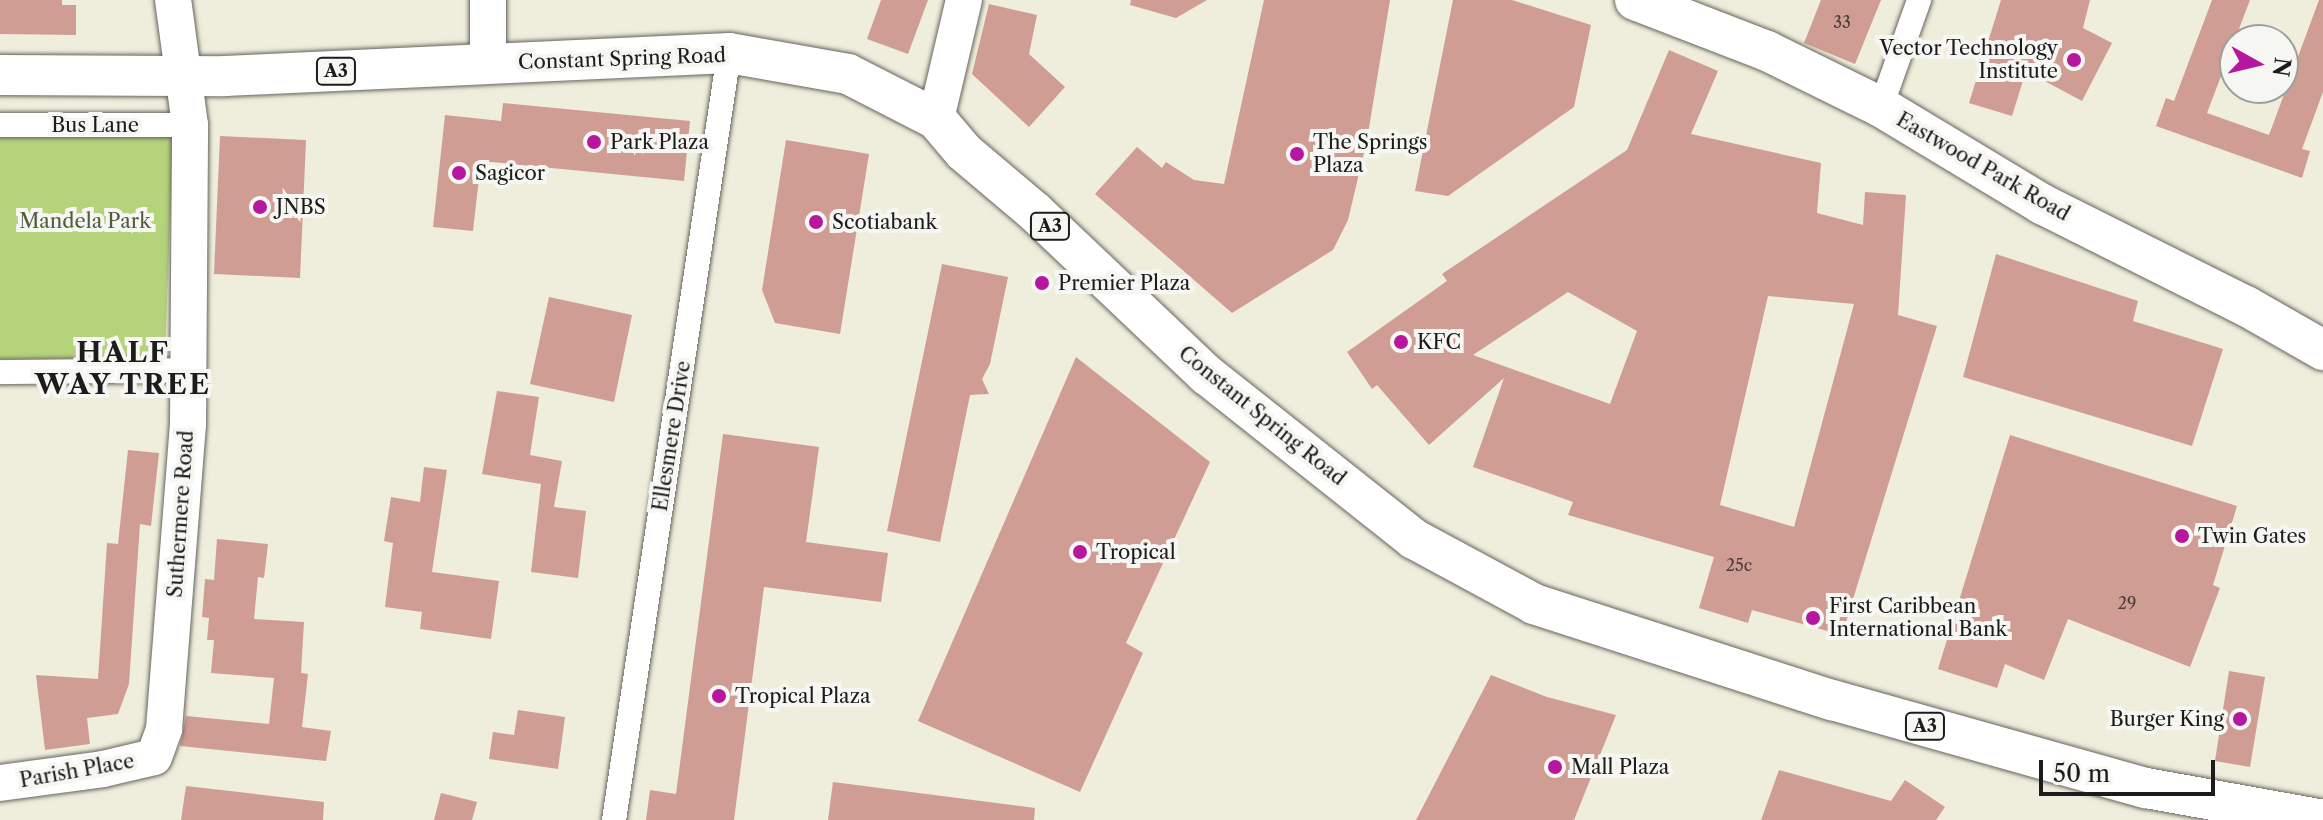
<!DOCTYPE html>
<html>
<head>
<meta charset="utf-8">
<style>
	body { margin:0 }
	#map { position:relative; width:2323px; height:820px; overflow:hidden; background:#efeddb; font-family:"Libre Caslon Text",serif }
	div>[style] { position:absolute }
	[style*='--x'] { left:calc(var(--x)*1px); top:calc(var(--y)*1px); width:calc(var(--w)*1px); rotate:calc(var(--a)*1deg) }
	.green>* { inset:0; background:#b4d37b }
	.building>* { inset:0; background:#d09d94 }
	.roads { filter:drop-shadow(0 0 2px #66655f) drop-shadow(0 0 2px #66655f) }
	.street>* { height:24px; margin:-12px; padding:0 12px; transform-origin:12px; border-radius:12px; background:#fff }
	.secondary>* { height:36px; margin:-18px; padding:0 18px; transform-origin:18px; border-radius:18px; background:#fff }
	.primary>* { height:40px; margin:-20px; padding:0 20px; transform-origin:20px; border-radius:20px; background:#fff }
	.dots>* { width:22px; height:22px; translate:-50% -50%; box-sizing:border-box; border:4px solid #f6f6f2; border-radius:50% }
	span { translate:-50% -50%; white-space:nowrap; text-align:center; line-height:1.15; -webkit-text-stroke:8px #f6f6f2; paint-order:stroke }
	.number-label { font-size:16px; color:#493c3a }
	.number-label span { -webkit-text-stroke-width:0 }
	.shield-label span { padding:2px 6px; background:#f6f6f2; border:2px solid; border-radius:6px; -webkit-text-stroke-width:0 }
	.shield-label { font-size:18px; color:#1c1c1c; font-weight:700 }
	.poi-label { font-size:20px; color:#1c1c1c }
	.right { translate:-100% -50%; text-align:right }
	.left { translate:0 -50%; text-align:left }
	.street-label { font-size:20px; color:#1c1c1c }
	.park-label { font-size:20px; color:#515c3d }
	.district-label { font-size:28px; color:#1c1c1c; font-weight:700; letter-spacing:2px }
	.north { position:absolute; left:2219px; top:24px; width:80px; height:80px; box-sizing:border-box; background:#f6f6f2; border:2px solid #9f9f9c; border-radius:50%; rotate:98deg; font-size:22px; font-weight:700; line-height:32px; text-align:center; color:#1c1c1c }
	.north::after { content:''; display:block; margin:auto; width:28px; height:36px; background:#b5179e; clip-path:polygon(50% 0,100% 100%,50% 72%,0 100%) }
	.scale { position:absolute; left:2039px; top:760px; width:176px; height:36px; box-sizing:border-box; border:4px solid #1c1c1c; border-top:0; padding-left:10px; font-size:24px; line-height:28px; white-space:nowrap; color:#1c1c1c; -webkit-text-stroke:6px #f6f6f2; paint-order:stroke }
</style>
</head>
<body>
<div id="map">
	<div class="green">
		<div style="clip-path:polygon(0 135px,173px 135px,165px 358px,0 359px)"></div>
	</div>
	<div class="building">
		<div style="clip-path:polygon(0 0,62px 0,62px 5px,76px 5px,76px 35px,0 34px)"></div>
		<div style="clip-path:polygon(881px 0,928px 0,908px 54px,867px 39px)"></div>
		<div style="clip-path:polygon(1131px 0,1207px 0,1176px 18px,1130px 5px)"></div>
		<div style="clip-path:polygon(1264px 0,1390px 0,1367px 140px,1348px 220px,1333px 250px,1232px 313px,1095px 194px,1137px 147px,1162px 168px,1166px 162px,1194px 180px,1224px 184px)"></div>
		<div style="clip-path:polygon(1453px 0,1512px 0,1591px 25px,1574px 107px,1448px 196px,1415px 191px)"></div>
		<div style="clip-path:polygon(1821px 0,1881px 0,1855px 64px,1804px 43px)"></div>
		<div style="clip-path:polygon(2001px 0,2090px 0,2083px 28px,2112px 43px,2082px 101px,2026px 71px,2012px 116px,1969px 103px)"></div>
		<div style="clip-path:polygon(2212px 0,2250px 0,2207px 113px,2269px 135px,2319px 0,2323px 0,2323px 92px,2302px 149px,2310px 151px,2302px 178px,2156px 126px,2166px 98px,2174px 101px)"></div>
		<div style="clip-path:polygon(989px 4px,1037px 15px,1029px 54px,1065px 87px,1029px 127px,972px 74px)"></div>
		<div style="clip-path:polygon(evenodd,1669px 50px,1718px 71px,1691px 134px,1821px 163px,1817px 213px,1863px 225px,1865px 192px,1906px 195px,1898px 315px,1937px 326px,1842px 635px,1752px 610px,1748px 623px,1699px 608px,1714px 557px,1568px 515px,1573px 502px,1473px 467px,1504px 378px,1429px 445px,1377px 385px,1372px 389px,1347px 352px,1447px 281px,1442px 274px,1627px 150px,1669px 50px,1568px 292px,1637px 331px,1610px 404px,1473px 355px,1568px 292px,1669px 50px,1768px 296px,1854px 304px,1794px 527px,1720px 505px,1768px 296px)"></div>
		<div style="clip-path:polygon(503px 103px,690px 121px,684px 181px,481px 161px,473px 231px,433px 227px,445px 115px,501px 121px)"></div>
		<div style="clip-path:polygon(220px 136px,306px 140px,300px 278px,214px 274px)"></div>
		<div style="clip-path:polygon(786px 140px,869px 154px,840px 334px,775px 323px,762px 290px)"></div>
		<div style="clip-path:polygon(1996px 254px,2138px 301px,2133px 321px,2223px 349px,2192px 446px,1963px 377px)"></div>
		<div style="clip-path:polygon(942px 264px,1008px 277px,990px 364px,982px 379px,989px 394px,970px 395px,940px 542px,887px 531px)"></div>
		<div style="clip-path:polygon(549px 297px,632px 315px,614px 402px,530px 384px)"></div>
		<div style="clip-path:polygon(1076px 357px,1210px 462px,1126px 643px,1143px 653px,1080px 792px,918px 721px)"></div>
		<div style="clip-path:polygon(497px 391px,539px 397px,530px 455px,562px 461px,554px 507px,586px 511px,578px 578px,531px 572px,541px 484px,482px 474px)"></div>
		<div style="clip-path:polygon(723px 434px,819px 447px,806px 542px,888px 553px,881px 602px,764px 587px,734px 820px,646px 820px,650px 790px,676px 794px)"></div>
		<div style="clip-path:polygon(2010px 435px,2237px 506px,2213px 585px,2220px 588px,2190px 667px,2068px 619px,2044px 680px,2005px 664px,1997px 688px,1938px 669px)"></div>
		<div style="clip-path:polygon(128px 450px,159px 453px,151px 526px,140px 524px,129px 684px,118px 714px,87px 718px,90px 744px,45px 750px,36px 675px,98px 679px,107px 543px,118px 544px)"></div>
		<div style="clip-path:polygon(424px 467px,447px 470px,432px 572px,499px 581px,491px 639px,420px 629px,422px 612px,385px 607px,393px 543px,384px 541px,391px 497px,420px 502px)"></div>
		<div style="clip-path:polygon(217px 539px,268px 544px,264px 578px,258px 577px,254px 619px,304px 622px,301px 673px,308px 674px,302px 727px,331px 731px,326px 761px,180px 746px,186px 716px,269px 724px,274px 678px,211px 673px,214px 640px,207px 640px,209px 618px,202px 617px,205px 579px,214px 580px)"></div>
		<div style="clip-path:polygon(2229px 671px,2265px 677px,2250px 767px,2215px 761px)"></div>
		<div style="clip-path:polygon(1491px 675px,1547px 697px,1616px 715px,1574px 820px,1416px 820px)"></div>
		<div style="clip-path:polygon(518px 710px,565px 717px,558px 769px,489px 759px,493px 732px,514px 735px)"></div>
		<div style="clip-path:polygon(1779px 770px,1891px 801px,1905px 780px,1945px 807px,1936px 820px,1761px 820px)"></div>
		<div style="clip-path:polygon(833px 782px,1035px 808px,1034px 820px,828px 820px)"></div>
		<div style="clip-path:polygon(186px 786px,324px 802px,323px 820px,181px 820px)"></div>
		<div style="clip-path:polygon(441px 793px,477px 802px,472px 820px,434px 820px)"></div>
	</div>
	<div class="roads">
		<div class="street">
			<div style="--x:1881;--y:107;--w:114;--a:-70.4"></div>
			<div style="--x:0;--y:125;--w:190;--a:0"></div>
			<div style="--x:0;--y:372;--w:188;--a:-0.6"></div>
			<div style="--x:614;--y:820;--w:776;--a:-81.47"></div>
		</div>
		<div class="secondary">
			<div style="--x:488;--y:0;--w:64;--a:90"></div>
			<div style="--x:936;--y:119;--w:122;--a:-76.8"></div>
			<div style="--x:0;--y:783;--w:104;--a:-7.7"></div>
			<div style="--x:103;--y:769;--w:52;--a:-13.2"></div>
			<div style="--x:154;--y:757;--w:30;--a:-70"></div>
			<div style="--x:164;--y:729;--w:306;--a:-85.5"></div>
			<div style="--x:188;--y:424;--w:299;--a:-89.6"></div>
			<div style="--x:190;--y:125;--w:126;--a:-97.7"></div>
		</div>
		<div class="primary">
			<div style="--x:1635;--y:0;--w:142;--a:21.1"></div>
			<div style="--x:1767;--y:51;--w:127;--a:26.2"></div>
			<div style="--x:1881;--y:107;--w:188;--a:31.1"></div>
			<div style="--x:2042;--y:204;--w:228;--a:26.6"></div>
			<div style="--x:2246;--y:306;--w:89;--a:29.7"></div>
			<div style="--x:0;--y:75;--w:225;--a:0.3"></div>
			<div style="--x:225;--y:76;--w:505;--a:-2.61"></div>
			<div style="--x:729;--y:53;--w:121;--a:10"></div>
			<div style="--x:848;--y:74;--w:99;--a:27.1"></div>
			<div style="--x:936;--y:119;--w:43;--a:49.7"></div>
			<div style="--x:964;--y:152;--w:93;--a:40.2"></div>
			<div style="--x:1035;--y:212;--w:237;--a:43.5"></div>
			<div style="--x:1207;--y:375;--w:264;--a:38.4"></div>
			<div style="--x:1414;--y:539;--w:136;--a:28.4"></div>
			<div style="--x:1534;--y:604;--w:313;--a:17.9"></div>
			<div style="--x:1832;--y:700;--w:326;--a:15.7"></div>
			<div style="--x:2146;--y:788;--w:180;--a:10.2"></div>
		</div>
	</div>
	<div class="dots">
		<div style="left:2074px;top:60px;background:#b5179e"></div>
		<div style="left:594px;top:142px;background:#b5179e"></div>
		<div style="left:1297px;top:154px;background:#b5179e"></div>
		<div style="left:459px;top:173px;background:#b5179e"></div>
		<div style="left:260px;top:207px;background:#b5179e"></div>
		<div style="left:816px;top:222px;background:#b5179e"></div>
		<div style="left:1042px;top:283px;background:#b5179e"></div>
		<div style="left:1401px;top:342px;background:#b5179e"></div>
		<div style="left:2182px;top:536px;background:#b5179e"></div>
		<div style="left:1080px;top:552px;background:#b5179e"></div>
		<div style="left:1813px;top:618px;background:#b5179e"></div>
		<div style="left:719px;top:696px;background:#b5179e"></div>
		<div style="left:2240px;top:719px;background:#b5179e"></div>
		<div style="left:1555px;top:767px;background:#b5179e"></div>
	</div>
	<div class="number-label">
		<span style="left:1842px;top:22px">33</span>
		<span style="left:1739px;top:565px">25c</span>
		<span style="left:2127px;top:603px">29</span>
	</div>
	<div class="shield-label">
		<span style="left:336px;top:71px">A3</span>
		<span style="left:1050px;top:226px">A3</span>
		<span style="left:1925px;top:726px">A3</span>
	</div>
	<div class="poi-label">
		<span class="right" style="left:2058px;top:60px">Vector Technology<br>Institute</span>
		<span class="left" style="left:610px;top:142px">Park Plaza</span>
		<span class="left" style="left:1313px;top:154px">The Springs<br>Plaza</span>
		<span class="left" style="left:475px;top:173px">Sagicor</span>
		<span class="left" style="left:276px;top:207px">JNBS</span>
		<span class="left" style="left:832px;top:222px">Scotiabank</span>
		<span class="left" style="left:1058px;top:283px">Premier Plaza</span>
		<span class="left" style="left:1417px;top:342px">KFC</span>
		<span class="left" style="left:2198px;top:536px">Twin Gates</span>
		<span class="left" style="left:1096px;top:552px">Tropical</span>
		<span class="left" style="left:1829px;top:618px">First Caribbean<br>International Bank</span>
		<span class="left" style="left:735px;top:696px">Tropical Plaza</span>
		<span class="right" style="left:2224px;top:719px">Burger King</span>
		<span class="left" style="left:1571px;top:767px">Mall Plaza</span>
	</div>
	<div class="street-label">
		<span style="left:622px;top:59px;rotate:-2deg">Constant Spring Road</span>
		<span style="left:95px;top:125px">Bus Lane</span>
		<span style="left:1983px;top:167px;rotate:30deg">Eastwood Park Road</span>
		<span style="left:1262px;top:416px;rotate:39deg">Constant Spring Road</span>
		<span style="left:672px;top:436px;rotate:-81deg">Ellesmere Drive</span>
		<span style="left:181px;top:514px;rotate:-86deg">Suthermere Road</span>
		<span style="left:77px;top:771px;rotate:-10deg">Parish Place</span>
	</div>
	<div class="park-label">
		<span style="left:85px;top:221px">Mandela Park</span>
	</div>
	<div class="district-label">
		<span style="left:123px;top:368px">HALF<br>WAY TREE</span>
	</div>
	<div class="north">N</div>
	<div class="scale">50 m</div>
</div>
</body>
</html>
